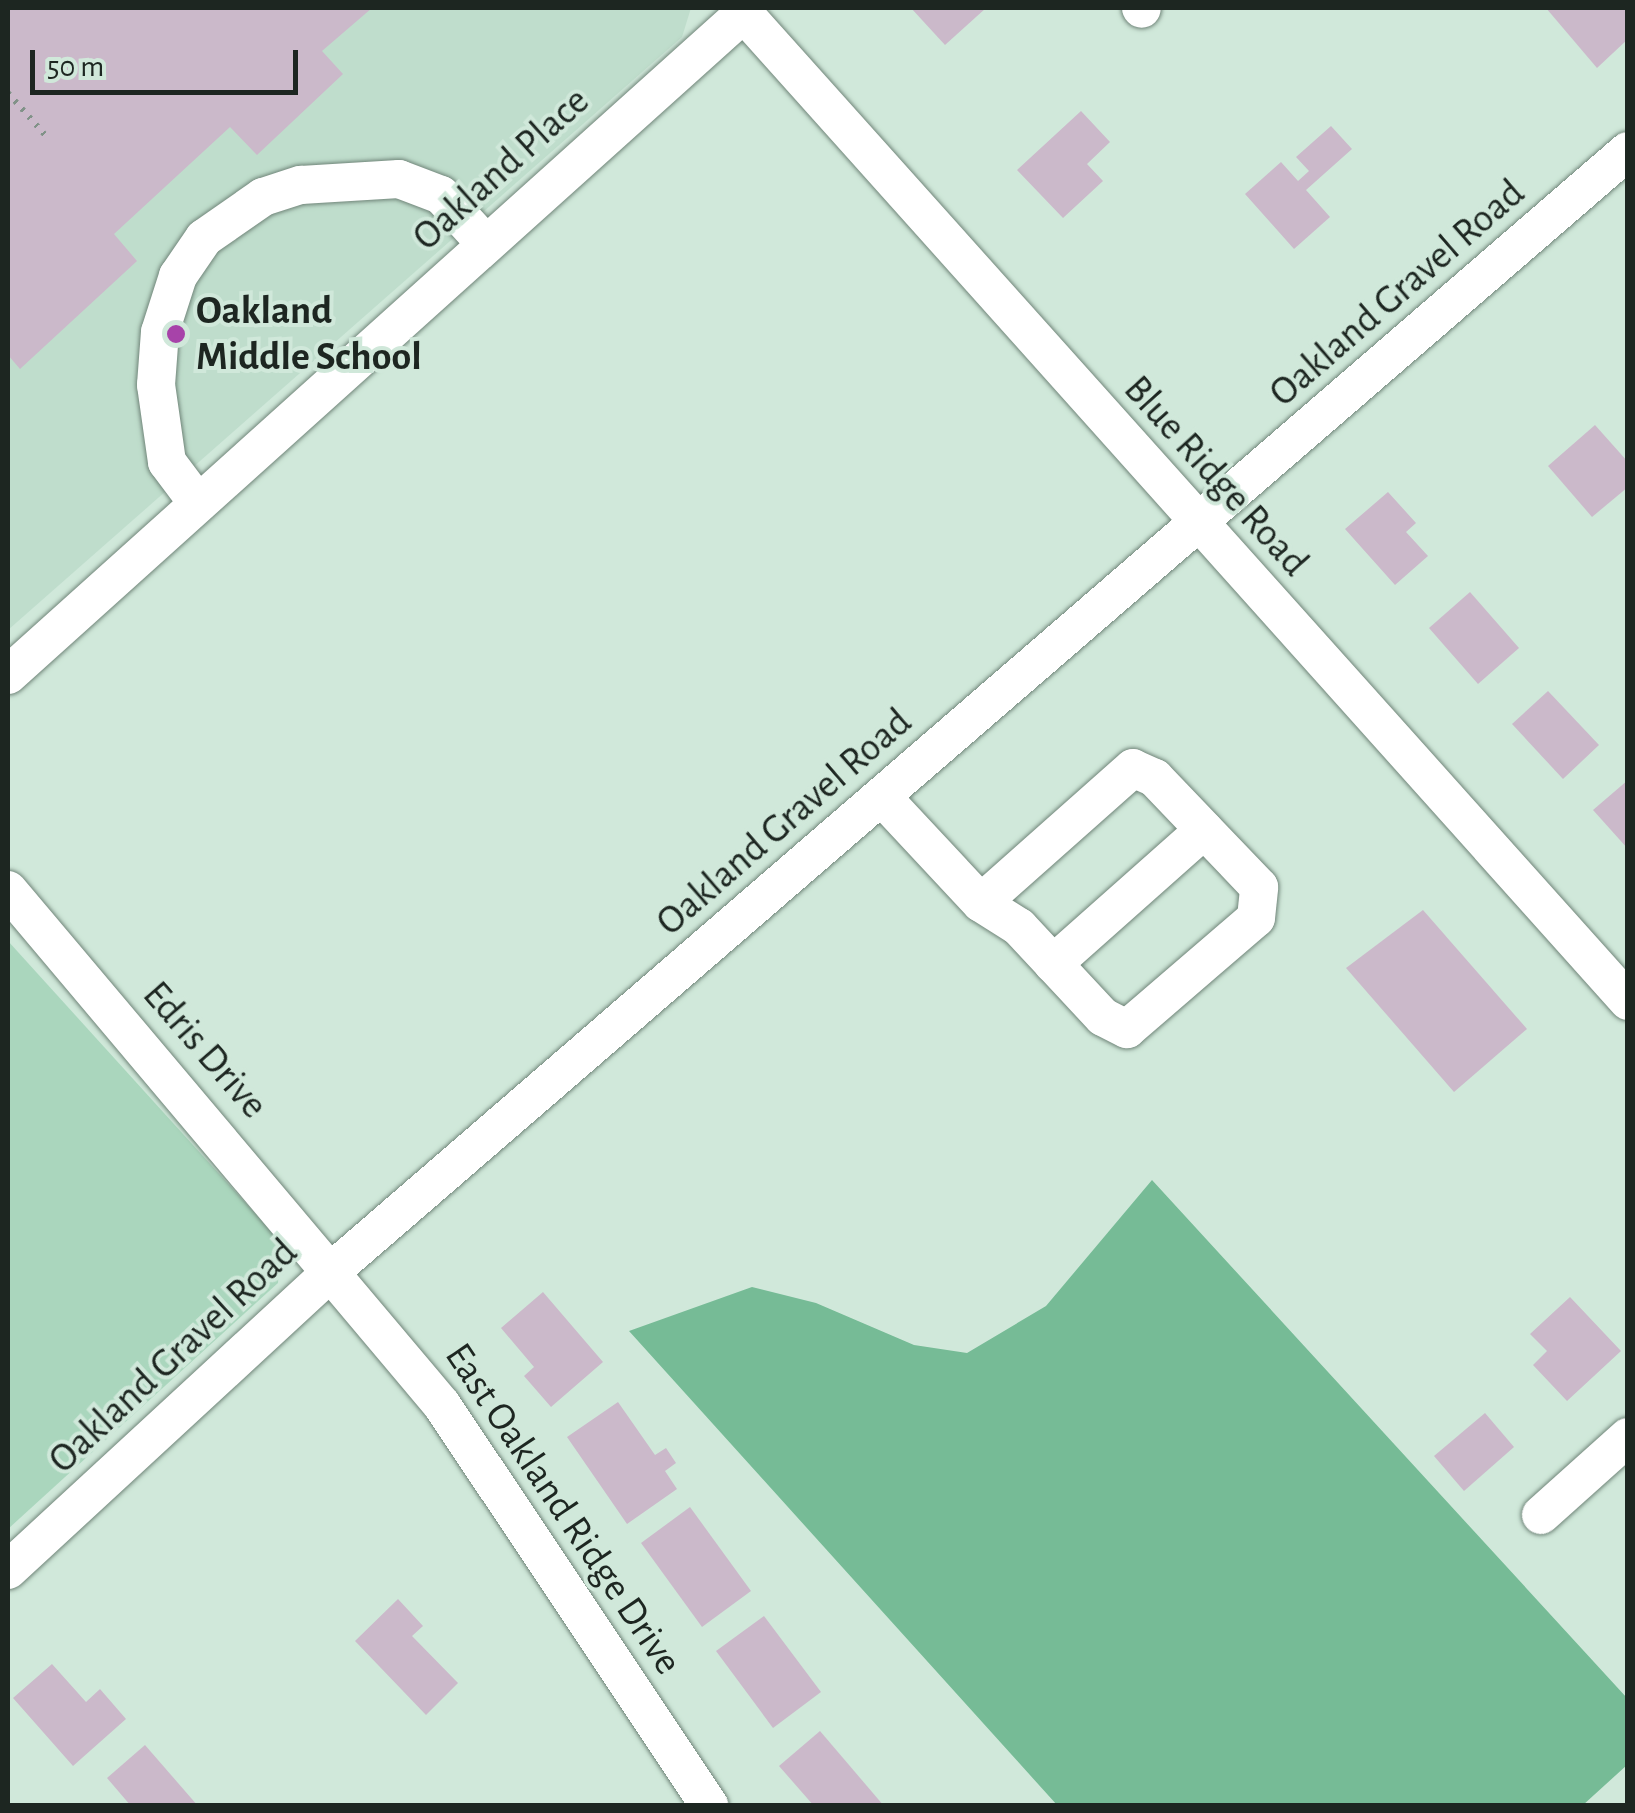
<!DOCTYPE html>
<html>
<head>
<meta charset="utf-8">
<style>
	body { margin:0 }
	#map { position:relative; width:1635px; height:1813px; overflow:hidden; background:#d0e8da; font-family:"Alegreya Sans",sans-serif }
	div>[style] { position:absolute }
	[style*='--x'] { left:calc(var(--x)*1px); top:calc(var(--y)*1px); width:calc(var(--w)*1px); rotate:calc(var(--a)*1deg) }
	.built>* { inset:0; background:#bfddcc }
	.green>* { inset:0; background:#aad6bd }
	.forest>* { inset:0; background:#76bb96 }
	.building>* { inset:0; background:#cbb9ca }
	.path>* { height:6px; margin-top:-3px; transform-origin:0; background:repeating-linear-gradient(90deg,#819288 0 2.5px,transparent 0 10.5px) }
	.roads { filter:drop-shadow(0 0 2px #708579) drop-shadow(0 0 2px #708579) }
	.minor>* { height:38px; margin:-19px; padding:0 19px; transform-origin:19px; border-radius:19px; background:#fff }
	.dots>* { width:28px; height:28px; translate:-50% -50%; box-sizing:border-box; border:5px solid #d0e8da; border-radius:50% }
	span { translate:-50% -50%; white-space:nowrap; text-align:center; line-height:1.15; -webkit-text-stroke:8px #d0e8da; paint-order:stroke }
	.street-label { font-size:40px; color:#1d2621 }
	.poi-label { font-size:40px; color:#1d2621; font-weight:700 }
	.left { translate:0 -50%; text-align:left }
	.frame { position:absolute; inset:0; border:10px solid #1d2621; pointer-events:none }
	.scale { position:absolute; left:30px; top:50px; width:268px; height:45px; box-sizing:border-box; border:5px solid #1d2621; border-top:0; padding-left:12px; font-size:30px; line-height:35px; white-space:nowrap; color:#1d2621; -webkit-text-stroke:8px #d0e8da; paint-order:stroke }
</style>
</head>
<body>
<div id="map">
	<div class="built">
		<div style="clip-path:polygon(8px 8px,691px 8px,682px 37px,8px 630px)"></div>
	</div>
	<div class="green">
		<div style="clip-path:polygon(8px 941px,281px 1242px,278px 1283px,8px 1529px)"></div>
	</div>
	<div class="forest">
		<div style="clip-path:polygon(1152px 1180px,1627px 1698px,1627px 1765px,1583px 1805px,1057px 1805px,629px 1331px,752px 1287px,816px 1303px,914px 1345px,967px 1353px,1046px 1306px)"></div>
	</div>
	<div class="building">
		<div style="clip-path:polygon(8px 8px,372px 8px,322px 51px,343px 74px,257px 155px,230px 127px,114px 234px,137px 261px,20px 369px,8px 355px)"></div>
		<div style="clip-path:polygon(911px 8px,986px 8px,945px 45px)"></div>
		<div style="clip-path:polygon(1546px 8px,1628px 8px,1628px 39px,1597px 68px)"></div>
		<div style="clip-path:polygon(1081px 111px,1110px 142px,1087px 164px,1103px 181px,1063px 218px,1017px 170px)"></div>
		<div style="clip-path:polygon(1331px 126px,1352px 149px,1306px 190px,1330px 217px,1294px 249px,1245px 194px,1281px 162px,1298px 181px,1309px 171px,1296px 157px)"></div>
		<div style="clip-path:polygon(1595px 425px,1628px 462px,1628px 487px,1592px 517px,1548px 466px)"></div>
		<div style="clip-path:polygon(1388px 492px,1416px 523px,1406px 532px,1428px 556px,1395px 585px,1345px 529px)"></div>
		<div style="clip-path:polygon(1470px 592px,1519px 648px,1478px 684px,1429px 628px)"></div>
		<div style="clip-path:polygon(1548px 691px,1599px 745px,1563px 779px,1512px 724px)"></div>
		<div style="clip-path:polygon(1628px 780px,1628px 849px,1593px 810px)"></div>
		<div style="clip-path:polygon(1423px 910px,1527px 1029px,1454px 1092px,1346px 968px)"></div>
		<div style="clip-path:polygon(543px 1292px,603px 1362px,551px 1407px,524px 1376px,534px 1367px,501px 1328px)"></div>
		<div style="clip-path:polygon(1570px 1297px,1621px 1351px,1567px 1401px,1533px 1365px,1547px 1351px,1530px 1334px)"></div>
		<div style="clip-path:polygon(618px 1402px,655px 1455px,666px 1448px,676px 1463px,665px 1471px,677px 1489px,627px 1524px,567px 1437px)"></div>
		<div style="clip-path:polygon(1485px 1413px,1514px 1447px,1464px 1491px,1434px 1456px)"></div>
		<div style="clip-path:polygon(690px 1507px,751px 1591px,702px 1627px,641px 1543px)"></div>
		<div style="clip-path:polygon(398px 1599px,423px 1626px,412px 1636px,458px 1683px,426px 1715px,355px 1641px)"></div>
		<div style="clip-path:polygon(764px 1616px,821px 1692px,773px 1728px,716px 1651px)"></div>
		<div style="clip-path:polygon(52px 1664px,86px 1702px,100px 1689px,126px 1719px,73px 1766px,13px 1698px)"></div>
		<div style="clip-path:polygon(820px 1731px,884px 1806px,814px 1806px,779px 1766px)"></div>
		<div style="clip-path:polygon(145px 1745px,198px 1806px,131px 1806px,107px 1778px)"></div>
	</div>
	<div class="path">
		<div style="--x:8;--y:93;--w:57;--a:48.5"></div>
	</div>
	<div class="roads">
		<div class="minor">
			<div style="--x:739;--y:8;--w:1333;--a:48.16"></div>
			<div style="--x:1141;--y:8;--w:1;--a:45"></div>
			<div style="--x:197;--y:502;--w:50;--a:-126.9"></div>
			<div style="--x:167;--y:462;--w:78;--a:-98.1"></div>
			<div style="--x:156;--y:385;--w:53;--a:-85.7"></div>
			<div style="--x:160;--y:332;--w:59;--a:-72.2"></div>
			<div style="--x:178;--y:276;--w:46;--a:-55.6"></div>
			<div style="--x:204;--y:238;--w:72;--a:-34.8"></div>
			<div style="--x:263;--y:197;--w:40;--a:-18"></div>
			<div style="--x:301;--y:185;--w:98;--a:-3.5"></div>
			<div style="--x:399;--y:179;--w:45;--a:20.9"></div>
			<div style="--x:441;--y:195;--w:65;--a:47.5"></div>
			<div style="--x:8;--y:675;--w:990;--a:-41.97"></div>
			<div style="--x:882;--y:797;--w:145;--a:47"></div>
			<div style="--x:981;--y:903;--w:45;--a:32.3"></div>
			<div style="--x:1019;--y:927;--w:123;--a:47"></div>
			<div style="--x:1103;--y:1017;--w:27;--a:27"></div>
			<div style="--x:1127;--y:1029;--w:170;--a:-40.7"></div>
			<div style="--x:1256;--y:918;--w:31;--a:-84"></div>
			<div style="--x:1259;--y:887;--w:151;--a:-133.7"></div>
			<div style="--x:1155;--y:778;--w:24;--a:-156"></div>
			<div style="--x:1133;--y:768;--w:203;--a:138.4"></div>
			<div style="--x:8;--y:890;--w:673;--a:49.88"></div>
			<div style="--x:442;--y:1405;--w:482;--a:56.3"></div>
			<div style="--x:1053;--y:964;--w:202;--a:-41.6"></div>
			<div style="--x:1541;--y:1515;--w:117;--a:-41.9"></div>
			<div style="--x:8;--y:1570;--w:444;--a:-42.7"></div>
			<div style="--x:334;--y:1269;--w:1710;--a:-40.83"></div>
		</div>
	</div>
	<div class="dots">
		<div style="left:176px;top:334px;background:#a743a9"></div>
	</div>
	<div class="street-label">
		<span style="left:501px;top:169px;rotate:-42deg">Oakland Place</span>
		<span style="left:1397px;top:293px;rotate:-41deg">Oakland Gravel Road</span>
		<span style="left:1216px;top:476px;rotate:48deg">Blue Ridge Road</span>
		<span style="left:784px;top:822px;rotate:-41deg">Oakland Gravel Road</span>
		<span style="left:205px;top:1050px;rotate:49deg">Edris Drive</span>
		<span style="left:173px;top:1356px;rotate:-43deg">Oakland Gravel Road</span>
		<span style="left:563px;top:1509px;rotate:56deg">East Oakland Ridge Drive</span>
	</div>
	<div class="poi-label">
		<span class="left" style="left:196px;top:334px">Oakland<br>Middle School</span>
	</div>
	<div class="frame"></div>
	<div class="scale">50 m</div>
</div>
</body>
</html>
